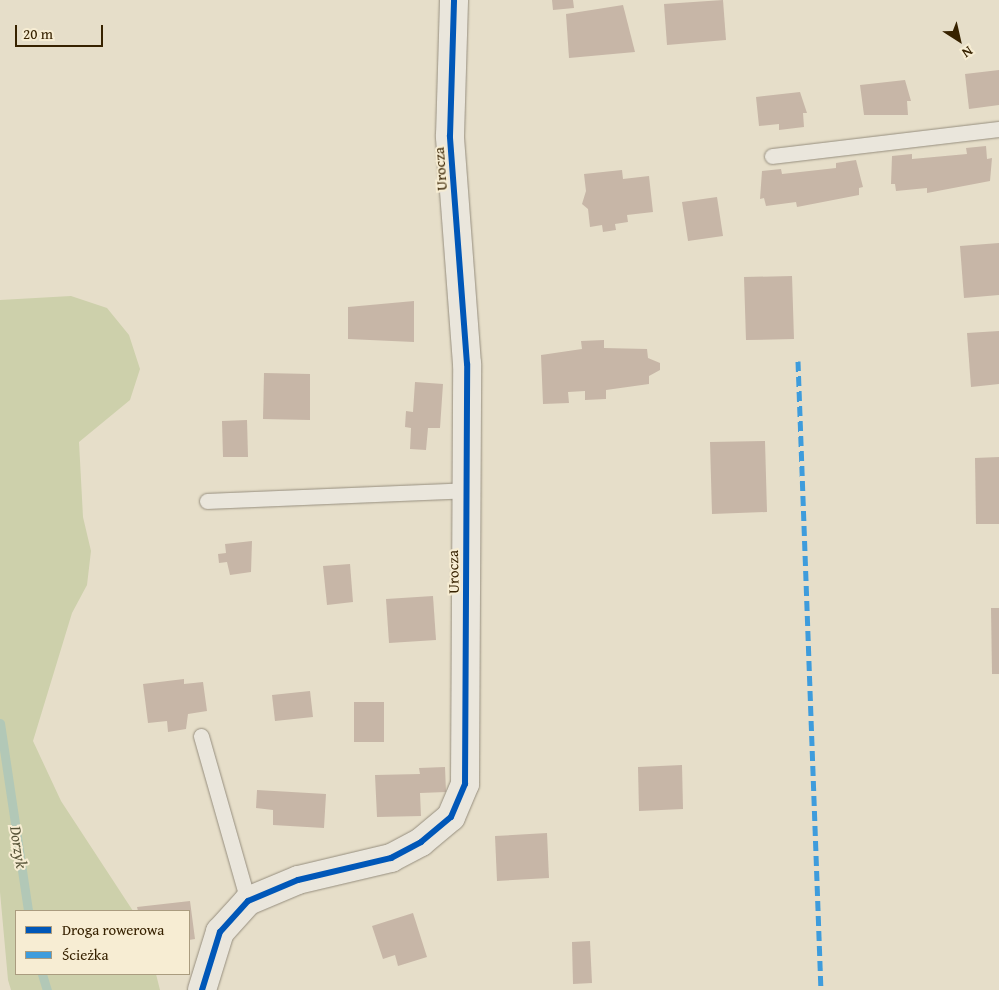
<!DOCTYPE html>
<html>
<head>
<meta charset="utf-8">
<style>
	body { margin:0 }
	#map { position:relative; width:999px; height:990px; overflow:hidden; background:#e6dec9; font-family:"Gentium Book Plus",serif }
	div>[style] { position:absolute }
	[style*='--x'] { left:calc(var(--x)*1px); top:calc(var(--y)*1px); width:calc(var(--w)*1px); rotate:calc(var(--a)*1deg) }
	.green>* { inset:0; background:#cdd0ab }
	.stream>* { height:9px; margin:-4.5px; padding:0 4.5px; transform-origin:4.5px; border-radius:4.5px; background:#b2c8b7 }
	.building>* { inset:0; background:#c7b6a7 }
	.roads { filter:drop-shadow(0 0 1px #968e7e) drop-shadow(0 0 1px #968e7e) }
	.lane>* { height:15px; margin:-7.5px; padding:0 7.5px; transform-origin:7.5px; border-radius:7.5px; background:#eae6dc }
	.street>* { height:28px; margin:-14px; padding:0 14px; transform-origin:14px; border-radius:14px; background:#eae6dc }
	.quiet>* { height:5px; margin-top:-2.5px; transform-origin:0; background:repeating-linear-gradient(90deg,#3e9cdc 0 10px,transparent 0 15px) }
	.cycleway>* { height:6px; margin:-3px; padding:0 3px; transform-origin:3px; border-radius:3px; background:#0057b8 }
	span { translate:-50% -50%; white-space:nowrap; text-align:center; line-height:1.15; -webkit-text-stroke:4px #f7edd3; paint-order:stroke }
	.street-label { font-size:15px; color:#372200 }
	.water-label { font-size:16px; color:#555135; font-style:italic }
	.legend { position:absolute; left:15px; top:910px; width:175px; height:65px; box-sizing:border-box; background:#f7edd3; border:1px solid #aa9c7f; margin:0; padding:6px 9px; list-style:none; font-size:15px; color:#372200 }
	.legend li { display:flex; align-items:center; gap:10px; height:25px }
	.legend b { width:25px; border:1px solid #aa9c7f }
	.north { position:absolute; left:934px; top:15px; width:50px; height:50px; -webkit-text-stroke:4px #f7edd3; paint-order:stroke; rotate:145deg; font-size:14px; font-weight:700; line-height:20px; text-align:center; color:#372200 }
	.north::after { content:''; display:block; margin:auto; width:18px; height:22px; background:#372200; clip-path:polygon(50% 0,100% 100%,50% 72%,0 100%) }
	.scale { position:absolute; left:15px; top:25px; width:88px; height:22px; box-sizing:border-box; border:2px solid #372200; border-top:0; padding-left:6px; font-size:15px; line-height:18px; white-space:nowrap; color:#372200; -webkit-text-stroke:4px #f7edd3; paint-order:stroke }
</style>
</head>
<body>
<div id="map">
	<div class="green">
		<div style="clip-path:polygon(71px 296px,107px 308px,129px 335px,140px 369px,130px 400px,79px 442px,83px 517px,91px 551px,87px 585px,72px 613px,33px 741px,61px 801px,133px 911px,16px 911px,16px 974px,156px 974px,160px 990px,11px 990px,8px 980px,0 892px,0 300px)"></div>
	</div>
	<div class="stream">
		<div style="--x:0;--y:723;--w:190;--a:81.5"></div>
		<div style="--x:42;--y:974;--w:17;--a:73"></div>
	</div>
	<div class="building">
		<div style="clip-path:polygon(552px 0,573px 0,574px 8px,553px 10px)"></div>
		<div style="clip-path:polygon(723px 0,726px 40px,667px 45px,664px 4px)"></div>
		<div style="clip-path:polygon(623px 5px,635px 52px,569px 58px,566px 14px)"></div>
		<div style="clip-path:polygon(999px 70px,999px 105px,969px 109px,965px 74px)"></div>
		<div style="clip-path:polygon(905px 80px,911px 101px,907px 101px,908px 115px,864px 115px,860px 85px)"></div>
		<div style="clip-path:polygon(800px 92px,807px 113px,803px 113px,804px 127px,779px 130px,779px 124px,759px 126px,756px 97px)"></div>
		<div style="clip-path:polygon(986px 146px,987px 159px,992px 158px,990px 181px,927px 193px,927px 188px,896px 191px,895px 184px,891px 184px,892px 156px,912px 154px,912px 159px,967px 154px,966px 148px)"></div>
		<div style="clip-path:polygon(856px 160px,863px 187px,859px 188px,859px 195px,797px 207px,796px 202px,766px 206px,764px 198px,760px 199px,762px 171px,781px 169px,782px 174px,836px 168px,836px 163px)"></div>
		<div style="clip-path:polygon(622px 170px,623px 179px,649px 176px,653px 212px,627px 215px,628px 222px,615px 224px,616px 230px,603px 232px,602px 225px,590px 227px,588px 209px,582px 204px,586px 191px,584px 174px)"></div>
		<div style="clip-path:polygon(717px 197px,723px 236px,688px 241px,682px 202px)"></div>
		<div style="clip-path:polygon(999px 243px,999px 295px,964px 298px,960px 246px)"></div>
		<div style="clip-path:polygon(792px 276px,794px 339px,746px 340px,744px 277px)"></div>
		<div style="clip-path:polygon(414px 301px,414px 342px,348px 339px,348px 307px)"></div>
		<div style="clip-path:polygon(999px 331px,999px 384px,971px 387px,967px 333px)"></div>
		<div style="clip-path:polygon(604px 340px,604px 348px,647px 349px,648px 358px,660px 363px,660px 370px,649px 376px,649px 384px,606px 390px,606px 399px,585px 400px,585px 391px,568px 392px,569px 403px,543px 404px,541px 355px,582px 349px,581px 341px)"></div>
		<div style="clip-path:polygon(264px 373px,310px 374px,310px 420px,263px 419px)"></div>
		<div style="clip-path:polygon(415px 382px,443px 384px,440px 428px,428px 428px,426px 450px,410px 449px,411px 428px,405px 427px,406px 411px,413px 412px)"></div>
		<div style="clip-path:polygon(247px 420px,248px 457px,223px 457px,222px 421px)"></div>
		<div style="clip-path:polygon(765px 441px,767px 512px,712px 514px,710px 442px)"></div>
		<div style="clip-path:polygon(999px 457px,999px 524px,976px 524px,975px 458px)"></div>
		<div style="clip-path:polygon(252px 541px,251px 572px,230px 575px,227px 562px,219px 563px,218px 554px,226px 553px,225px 544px)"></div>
		<div style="clip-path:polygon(350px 564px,353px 602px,327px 605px,323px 566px)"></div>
		<div style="clip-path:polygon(433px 596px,436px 640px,389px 643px,386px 599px)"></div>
		<div style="clip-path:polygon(991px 608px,999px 608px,999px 674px,992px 674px)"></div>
		<div style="clip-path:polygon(184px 679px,184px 684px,203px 682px,207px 711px,188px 714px,186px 729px,168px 732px,167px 721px,148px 723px,143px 684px)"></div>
		<div style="clip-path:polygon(310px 691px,313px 717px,275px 721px,272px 695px)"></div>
		<div style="clip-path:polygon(354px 702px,384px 702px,384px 742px,354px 742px)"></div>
		<div style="clip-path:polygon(682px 765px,683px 809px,639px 811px,638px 767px)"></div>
		<div style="clip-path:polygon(445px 767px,446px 792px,420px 793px,421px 816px,377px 817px,375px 775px,420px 774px,419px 768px)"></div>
		<div style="clip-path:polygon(257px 790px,326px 794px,324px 828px,273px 825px,273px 810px,256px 808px)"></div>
		<div style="clip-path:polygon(547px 833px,549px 878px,497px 881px,495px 836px)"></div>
		<div style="clip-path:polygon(190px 901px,195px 939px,189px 940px,189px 911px,138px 911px,137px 907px)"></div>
		<div style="clip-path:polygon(413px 913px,427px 957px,398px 966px,395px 955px,383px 959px,372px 926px)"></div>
		<div style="clip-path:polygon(590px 941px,592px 983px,573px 984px,572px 942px)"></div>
	</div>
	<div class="roads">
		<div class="lane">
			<div style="--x:772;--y:156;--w:229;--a:-6.8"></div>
			<div style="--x:207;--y:501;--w:258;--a:-2.4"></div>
			<div style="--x:201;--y:736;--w:172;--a:74.1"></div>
		</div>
		<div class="street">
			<div style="--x:202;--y:990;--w:61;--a:-72.8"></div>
			<div style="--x:220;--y:932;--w:42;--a:-47.9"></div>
			<div style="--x:248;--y:901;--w:54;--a:-22.8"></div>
			<div style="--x:298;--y:880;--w:96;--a:-13.3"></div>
			<div style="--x:391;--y:858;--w:34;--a:-28"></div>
			<div style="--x:421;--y:842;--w:39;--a:-40"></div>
			<div style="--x:451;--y:817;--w:36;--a:-67"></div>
			<div style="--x:465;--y:784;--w:420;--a:-89.7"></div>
			<div style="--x:467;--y:364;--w:229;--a:-94.3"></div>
			<div style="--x:450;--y:136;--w:136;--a:-88.3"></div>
		</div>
	</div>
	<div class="quiet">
		<div style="--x:798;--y:361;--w:629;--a:87.91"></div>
	</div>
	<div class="cycleway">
		<div style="--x:202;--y:990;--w:61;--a:-72.8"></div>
		<div style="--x:220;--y:932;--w:42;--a:-47.9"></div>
		<div style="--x:248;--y:901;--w:54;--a:-22.8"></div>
		<div style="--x:298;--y:880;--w:96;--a:-13.3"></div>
		<div style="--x:391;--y:858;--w:34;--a:-28"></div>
		<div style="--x:421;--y:842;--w:39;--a:-40"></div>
		<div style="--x:451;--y:817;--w:36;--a:-67"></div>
		<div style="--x:465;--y:784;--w:420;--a:-89.7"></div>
		<div style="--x:467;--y:364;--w:229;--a:-94.3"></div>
		<div style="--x:450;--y:136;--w:136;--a:-88.3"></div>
	</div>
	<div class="street-label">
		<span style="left:440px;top:169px;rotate:-94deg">Urocza</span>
		<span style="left:453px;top:572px;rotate:-91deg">Urocza</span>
	</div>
	<div class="water-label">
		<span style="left:19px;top:847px;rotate:81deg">Dorzyk</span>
	</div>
	<ul class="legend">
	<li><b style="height:6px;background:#0057b8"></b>Droga rowerowa</li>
	<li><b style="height:6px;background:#3e9cdc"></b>Ścieżka</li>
	</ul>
	<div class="north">N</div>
	<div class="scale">20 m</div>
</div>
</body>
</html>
